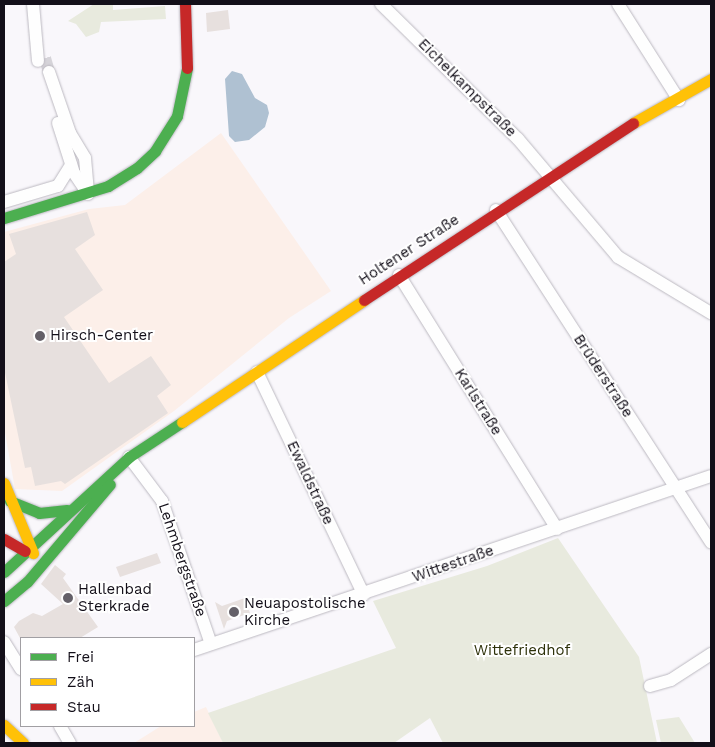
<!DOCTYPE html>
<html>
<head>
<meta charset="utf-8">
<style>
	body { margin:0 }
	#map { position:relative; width:715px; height:747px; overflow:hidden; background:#f9f7fb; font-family:"Work Sans",sans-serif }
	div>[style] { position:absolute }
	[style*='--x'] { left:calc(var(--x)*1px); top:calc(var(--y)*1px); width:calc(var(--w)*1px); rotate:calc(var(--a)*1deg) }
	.commercial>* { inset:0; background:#fcefe9 }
	.green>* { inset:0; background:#e8eade }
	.water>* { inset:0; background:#afc1d2 }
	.building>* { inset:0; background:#e7e0de }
	.street-tunnel>* { height:12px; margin-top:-6px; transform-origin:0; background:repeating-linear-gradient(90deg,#d6d4d9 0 12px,transparent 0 18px) }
	.roads { filter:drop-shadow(0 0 1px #bcb9c1) drop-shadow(0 0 1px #bcb9c1) }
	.street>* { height:12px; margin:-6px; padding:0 6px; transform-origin:6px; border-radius:6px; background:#fefefe }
	.fast>* { height:11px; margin:-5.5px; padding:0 5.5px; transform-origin:5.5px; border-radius:5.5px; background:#4caf50 }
	.slow>* { height:11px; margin:-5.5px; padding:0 5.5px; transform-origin:5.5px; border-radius:5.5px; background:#ffc107 }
	.jam>* { height:11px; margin:-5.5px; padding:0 5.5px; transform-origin:5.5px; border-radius:5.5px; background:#c62828 }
	.dots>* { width:14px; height:14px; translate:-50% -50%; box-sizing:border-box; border:2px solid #fff; border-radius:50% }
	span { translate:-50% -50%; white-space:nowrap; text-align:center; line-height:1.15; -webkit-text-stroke:4px #fff; paint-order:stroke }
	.street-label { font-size:15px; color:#130f19 }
	.poi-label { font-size:15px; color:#130f19 }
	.left { translate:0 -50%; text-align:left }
	.park-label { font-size:15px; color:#2d3109 }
	.frame { position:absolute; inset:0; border:5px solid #130f19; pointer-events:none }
	.legend { position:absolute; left:20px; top:637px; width:175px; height:90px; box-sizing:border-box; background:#fff; border:1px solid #a19fa3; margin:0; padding:6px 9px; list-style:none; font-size:15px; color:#130f19 }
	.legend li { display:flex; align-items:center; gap:10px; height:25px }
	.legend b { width:25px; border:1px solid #a19fa3 }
</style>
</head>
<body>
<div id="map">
	<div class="commercial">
		<div style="clip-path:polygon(221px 133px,331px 291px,289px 318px,174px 411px,62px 491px,15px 489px,4px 427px,4px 232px,89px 209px,125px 205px)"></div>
		<div style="clip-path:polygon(206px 707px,223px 743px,134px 743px,161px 726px,194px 726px,194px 712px)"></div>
	</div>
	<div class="green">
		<div style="clip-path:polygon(94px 4px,113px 4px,113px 10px,165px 6px,166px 19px,101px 22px,99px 32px,86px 37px,76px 24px,68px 21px)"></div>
		<div style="clip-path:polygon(558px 538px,639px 657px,657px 743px,443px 743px,430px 718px,394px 743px,223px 743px,208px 713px,396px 648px,373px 601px,487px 566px)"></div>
		<div style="clip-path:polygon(679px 717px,695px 743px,661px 743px,656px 720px)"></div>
	</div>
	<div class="water">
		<div style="clip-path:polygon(232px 71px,242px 74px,255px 98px,267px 105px,269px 113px,265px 127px,249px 140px,235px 142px,229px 136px,225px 79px)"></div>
	</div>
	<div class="building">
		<div style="clip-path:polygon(228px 10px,230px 29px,207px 32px,206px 13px)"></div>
		<div style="clip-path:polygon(87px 212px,95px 235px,75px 249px,103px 290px,64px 317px,109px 383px,151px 356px,171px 385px,157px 396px,168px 413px,65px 484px,61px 481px,35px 486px,31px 467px,25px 468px,4px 368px,4px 262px,16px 254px,9px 234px)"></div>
		<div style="clip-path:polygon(157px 553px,161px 563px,120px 577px,116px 567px)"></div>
		<div style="clip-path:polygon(55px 565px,66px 574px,63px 578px,98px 627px,80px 638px,20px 638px,14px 627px,19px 621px,33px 613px,42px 616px,63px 604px,41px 584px)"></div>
		<div style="clip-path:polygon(245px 598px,250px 613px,227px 621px,224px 629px,215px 602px,222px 606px)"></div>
	</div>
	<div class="street-tunnel">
		<div style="--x:45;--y:58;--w:15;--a:74"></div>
	</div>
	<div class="roads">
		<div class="street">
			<div style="--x:33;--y:4;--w:57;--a:85"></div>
			<div style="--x:381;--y:4;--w:192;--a:44.6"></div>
			<div style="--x:518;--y:139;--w:155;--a:49.7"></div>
			<div style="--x:618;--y:257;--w:109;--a:31.1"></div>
			<div style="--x:618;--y:4;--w:114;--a:57.6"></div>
			<div style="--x:49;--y:72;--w:65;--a:71"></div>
			<div style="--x:70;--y:133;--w:29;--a:59"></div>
			<div style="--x:85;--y:158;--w:36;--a:85"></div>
			<div style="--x:58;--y:123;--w:52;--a:72.3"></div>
			<div style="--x:74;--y:173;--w:25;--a:56"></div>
			<div style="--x:4;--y:202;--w:56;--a:-16.5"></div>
			<div style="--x:58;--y:186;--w:25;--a:-58"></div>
			<div style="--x:496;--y:210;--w:396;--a:57.1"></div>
			<div style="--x:399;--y:275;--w:299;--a:58.1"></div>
			<div style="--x:257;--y:372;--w:247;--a:64.4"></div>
			<div style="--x:129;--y:457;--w:55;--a:53.1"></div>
			<div style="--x:162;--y:501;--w:151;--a:71.1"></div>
			<div style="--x:4;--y:642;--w:32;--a:58"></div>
			<div style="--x:194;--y:650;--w:545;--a:-18.6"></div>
			<div style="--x:650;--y:686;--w:22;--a:-16"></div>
			<div style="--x:671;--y:680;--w:48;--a:-33"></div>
			<div style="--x:60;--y:726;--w:20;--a:60"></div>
		</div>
		<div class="fast">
			<div style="--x:4;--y:218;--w:109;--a:-17.1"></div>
			<div style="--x:108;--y:186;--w:34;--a:-32"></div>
			<div style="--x:137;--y:168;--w:25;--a:-43"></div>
			<div style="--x:155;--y:151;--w:41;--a:-57.8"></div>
			<div style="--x:177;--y:116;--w:49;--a:-78.2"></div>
			<div style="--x:10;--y:501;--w:31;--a:22"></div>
			<div style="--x:39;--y:513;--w:28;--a:-6"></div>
			<div style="--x:4;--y:572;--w:170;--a:-42.6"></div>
			<div style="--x:129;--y:457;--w:64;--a:-33.4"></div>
			<div style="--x:4;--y:601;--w:30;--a:-40"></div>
			<div style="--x:27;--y:582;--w:128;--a:-49.7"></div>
		</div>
		<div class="slow">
			<div style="--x:633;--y:123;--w:90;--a:-29.4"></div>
			<div style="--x:182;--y:422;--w:219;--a:-33.8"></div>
			<div style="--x:4;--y:483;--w:76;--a:67.5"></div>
			<div style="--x:4;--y:725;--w:26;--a:43"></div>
		</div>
		<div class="jam">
			<div style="--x:185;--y:4;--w:64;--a:88.2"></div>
			<div style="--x:364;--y:300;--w:322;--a:-33.3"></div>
			<div style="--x:4;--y:539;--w:24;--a:30"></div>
		</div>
	</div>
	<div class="dots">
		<div style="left:40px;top:336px;background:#646068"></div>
		<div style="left:68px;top:598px;background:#646068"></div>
		<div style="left:234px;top:612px;background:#646068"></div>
	</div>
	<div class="street-label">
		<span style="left:467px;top:88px;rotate:45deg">Eichelkampstraße</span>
		<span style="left:409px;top:250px;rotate:-33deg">Holtener Straße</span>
		<span style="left:603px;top:376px;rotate:57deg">Brüderstraße</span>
		<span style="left:478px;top:402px;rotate:58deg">Karlstraße</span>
		<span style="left:310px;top:483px;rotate:65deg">Ewaldstraße</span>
		<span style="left:182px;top:560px;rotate:71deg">Lehmbergstraße</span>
		<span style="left:453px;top:564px;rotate:-19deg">Wittestraße</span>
	</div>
	<div class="poi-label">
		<span class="left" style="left:50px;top:336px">Hirsch-Center</span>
		<span class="left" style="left:78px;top:598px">Hallenbad<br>Sterkrade</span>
		<span class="left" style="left:244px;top:612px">Neuapostolische<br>Kirche</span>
	</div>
	<div class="park-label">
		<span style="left:522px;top:651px">Wittefriedhof</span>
	</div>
	<div class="frame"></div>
	<ul class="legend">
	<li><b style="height:6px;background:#4caf50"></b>Frei</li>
	<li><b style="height:6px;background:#ffc107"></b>Zäh</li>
	<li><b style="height:6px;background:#c62828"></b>Stau</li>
	</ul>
</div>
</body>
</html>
